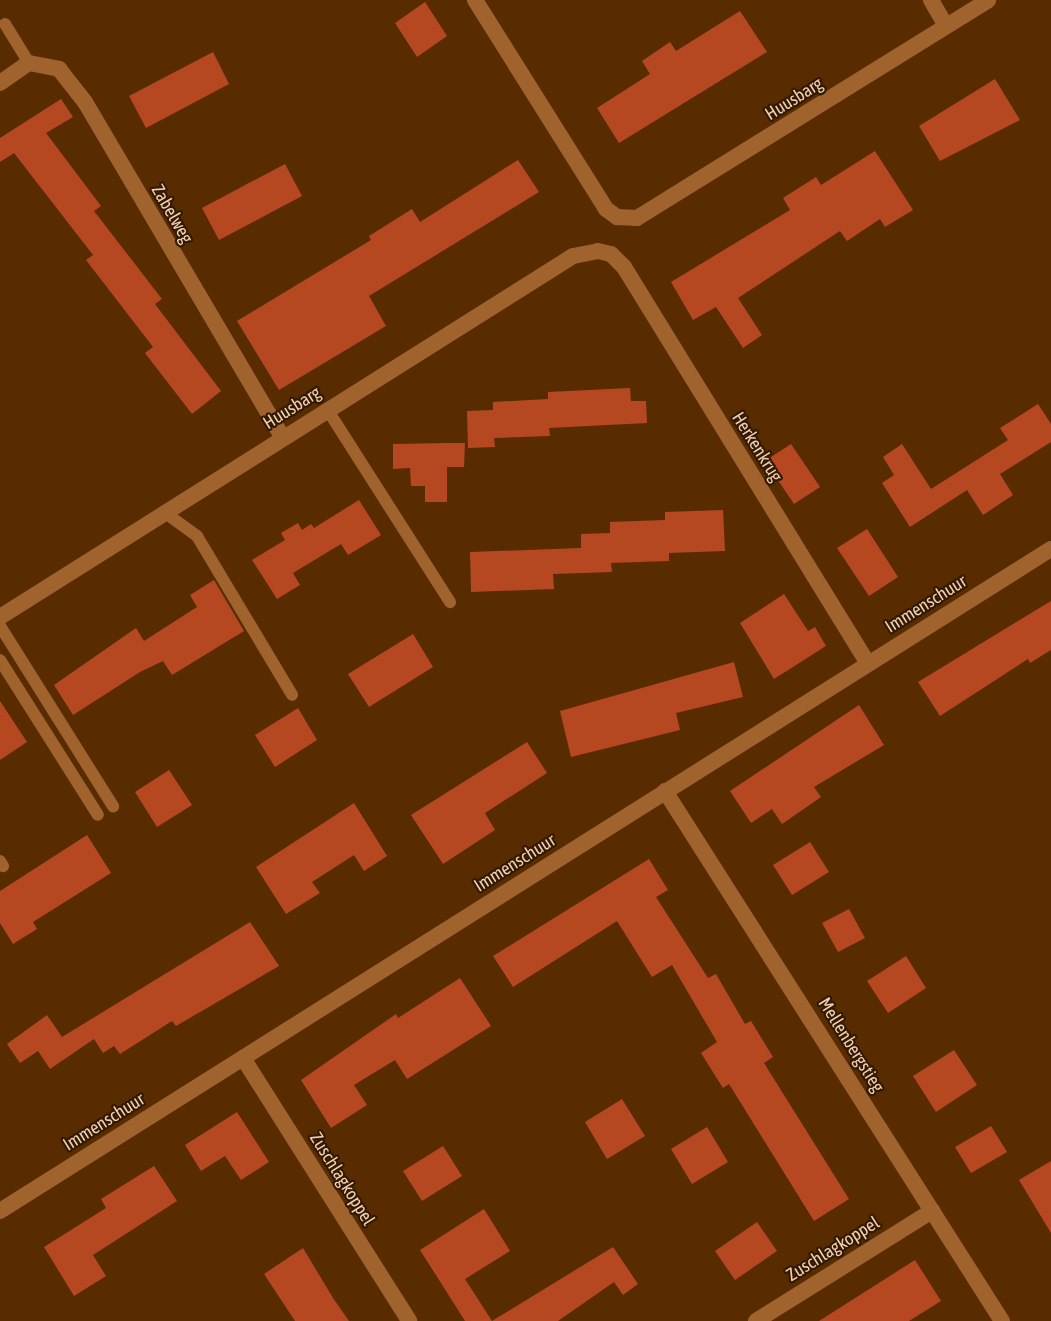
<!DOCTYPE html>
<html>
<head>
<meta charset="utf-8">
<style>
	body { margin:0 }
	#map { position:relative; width:1051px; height:1321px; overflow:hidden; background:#592c00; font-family:"Asap Condensed",sans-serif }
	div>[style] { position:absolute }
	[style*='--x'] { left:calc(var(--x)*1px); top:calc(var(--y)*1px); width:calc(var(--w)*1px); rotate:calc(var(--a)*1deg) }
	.building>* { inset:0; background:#b54821 }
	.service>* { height:12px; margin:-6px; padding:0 6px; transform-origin:6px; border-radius:6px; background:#a1632d }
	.minor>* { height:16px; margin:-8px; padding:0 8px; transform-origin:8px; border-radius:8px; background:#a1632d }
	span { translate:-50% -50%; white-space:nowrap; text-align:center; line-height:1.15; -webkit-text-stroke:4.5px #331a03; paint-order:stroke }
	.street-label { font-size:18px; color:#f3d0b5 }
</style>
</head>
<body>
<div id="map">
	<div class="building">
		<div style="clip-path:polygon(425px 2px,447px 36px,417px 57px,395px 23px)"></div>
		<div style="clip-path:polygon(740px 11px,767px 52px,619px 143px,597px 108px,650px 74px,642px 61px,670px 42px,676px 51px)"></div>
		<div style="clip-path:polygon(213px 52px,229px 84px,146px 128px,129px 96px)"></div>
		<div style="clip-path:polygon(995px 79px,1020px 120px,940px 161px,919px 126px)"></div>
		<div style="clip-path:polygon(61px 99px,73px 117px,46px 133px,101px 206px,94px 211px,162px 299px,155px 304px,221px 391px,192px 414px,145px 353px,153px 347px,86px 260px,93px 255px,14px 153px,0 162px,0 138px)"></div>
		<div style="clip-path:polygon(875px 151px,913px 210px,885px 227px,880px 219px,847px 241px,840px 231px,738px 298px,762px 335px,743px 348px,716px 307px,693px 320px,671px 282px,790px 210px,783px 198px,816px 177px,821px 185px)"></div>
		<div style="clip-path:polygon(518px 160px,539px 192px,369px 296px,386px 326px,279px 390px,237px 321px,371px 240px,369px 236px,412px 209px,420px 222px)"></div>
		<div style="clip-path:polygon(285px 164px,302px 196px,219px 240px,202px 208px)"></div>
		<div style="clip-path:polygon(630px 388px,631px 401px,646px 401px,647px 423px,549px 428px,550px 436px,494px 438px,495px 447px,468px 448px,467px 411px,493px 410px,493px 402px,548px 399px,548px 392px)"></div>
		<div style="clip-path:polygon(1038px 404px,1051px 424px,1051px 442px,1000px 474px,1013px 495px,983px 515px,967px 490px,910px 527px,882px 483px,894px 475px,883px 457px,902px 444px,931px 489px,1008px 440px,1000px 428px)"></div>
		<div style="clip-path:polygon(447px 443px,465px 443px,464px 467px,447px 467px,447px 502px,425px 502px,425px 486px,411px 486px,410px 468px,393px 469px,393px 444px)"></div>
		<div style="clip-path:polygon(791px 444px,820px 487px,794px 504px,765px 461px)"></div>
		<div style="clip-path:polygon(359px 500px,381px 535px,348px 555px,341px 544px,293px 573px,300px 585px,277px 599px,252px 560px,285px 540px,281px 533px,298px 523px,302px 530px,311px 524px,314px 528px)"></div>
		<div style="clip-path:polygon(723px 510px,725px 551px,669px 553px,669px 561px,611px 563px,612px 572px,553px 574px,554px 589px,471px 592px,470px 552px,581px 548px,581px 534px,610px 533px,610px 522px,665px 520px,665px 512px)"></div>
		<div style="clip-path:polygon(867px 529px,898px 577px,869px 596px,837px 548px)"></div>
		<div style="clip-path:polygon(214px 580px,244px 631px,172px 675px,163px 661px,140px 672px,73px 715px,54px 685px,136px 628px,144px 641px,197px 607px,190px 595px)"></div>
		<div style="clip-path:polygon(784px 594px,808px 631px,815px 627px,826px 646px,774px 679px,740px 623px)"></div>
		<div style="clip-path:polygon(1051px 601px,1051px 650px,1030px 663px,1028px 659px,940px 716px,918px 682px)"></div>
		<div style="clip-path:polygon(413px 634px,433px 667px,369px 707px,348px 674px)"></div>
		<div style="clip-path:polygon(734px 662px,743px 697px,676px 713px,680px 730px,571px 757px,560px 711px)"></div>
		<div style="clip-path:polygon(0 701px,27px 742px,0 760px)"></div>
		<div style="clip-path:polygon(859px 705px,884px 745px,814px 787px,821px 797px,782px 824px,772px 809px,751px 823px,730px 791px)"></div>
		<div style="clip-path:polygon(298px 708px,317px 740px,275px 767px,255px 735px)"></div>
		<div style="clip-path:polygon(527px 742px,547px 773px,485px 813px,495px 830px,443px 864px,411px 815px)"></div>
		<div style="clip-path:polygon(169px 770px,192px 805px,157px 827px,135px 792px)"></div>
		<div style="clip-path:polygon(354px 803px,387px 856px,364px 871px,354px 855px,312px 882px,320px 893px,286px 914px,256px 867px)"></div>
		<div style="clip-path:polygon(87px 835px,111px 873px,33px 922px,37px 929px,13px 944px,0 923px,0 891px)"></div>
		<div style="clip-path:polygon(810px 842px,829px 872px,792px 895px,773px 865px)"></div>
		<div style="clip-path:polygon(649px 859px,668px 890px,656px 897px,708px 978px,716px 974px,745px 1024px,751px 1021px,773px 1057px,764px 1063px,849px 1199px,814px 1221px,729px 1084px,723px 1088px,701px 1053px,717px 1042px,672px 965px,652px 977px,617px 921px,513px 987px,493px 956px)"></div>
		<div style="clip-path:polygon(849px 909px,865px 938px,838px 952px,822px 923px)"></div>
		<div style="clip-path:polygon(250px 922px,279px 966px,176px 1026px,172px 1021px,120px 1054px,114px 1046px,103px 1053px,94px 1039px,50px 1069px,38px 1051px,20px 1063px,7px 1044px,47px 1015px,62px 1037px)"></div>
		<div style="clip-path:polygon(906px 956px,926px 988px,888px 1013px,867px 981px)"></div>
		<div style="clip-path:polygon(460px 978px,491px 1026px,407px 1079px,395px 1060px,354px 1085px,367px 1105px,331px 1128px,301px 1080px,396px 1014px,398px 1018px)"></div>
		<div style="clip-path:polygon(954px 1050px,977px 1085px,936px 1112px,913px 1076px)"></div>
		<div style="clip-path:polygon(622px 1099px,645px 1136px,607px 1159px,585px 1122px)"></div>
		<div style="clip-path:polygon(237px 1112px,269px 1162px,241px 1180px,225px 1156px,201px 1171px,185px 1145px)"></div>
		<div style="clip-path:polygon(991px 1126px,1007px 1152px,971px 1173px,955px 1147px)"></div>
		<div style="clip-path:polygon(707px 1127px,728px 1162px,692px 1184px,671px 1149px)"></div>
		<div style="clip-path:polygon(443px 1146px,462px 1176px,422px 1201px,403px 1171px)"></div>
		<div style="clip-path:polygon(1051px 1161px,1051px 1233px,1019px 1180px)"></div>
		<div style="clip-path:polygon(154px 1166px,177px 1201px,93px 1255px,106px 1276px,74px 1296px,44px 1247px,106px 1208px,101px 1199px)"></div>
		<div style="clip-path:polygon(484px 1209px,510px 1251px,465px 1279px,492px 1321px,465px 1321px,420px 1250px)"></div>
		<div style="clip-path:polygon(757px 1222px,777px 1251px,735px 1280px,715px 1251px)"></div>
		<div style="clip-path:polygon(613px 1247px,638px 1284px,623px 1295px,614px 1282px,558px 1321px,492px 1321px)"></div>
		<div style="clip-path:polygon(303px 1248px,333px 1298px,349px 1321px,295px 1321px,264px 1274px)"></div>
		<div style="clip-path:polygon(915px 1260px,941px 1301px,909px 1321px,819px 1321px)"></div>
	</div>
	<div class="service">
		<div style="--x:5;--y:24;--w:46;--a:58.4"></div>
		<div style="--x:327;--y:409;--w:229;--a:57.5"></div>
		<div style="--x:164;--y:512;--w:41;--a:36"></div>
		<div style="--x:197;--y:536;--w:185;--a:59.1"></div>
		<div style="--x:0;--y:626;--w:213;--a:57.9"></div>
		<div style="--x:0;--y:660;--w:183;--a:57.7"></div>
		<div style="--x:0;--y:861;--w:6;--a:59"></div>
	</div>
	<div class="minor">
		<div style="--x:475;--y:0;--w:247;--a:57.9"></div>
		<div style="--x:606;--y:209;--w:14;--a:36"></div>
		<div style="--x:617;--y:217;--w:20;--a:3"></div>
		<div style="--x:637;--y:218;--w:413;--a:-31.8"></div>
		<div style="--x:931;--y:0;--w:30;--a:60"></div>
		<div style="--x:0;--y:83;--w:35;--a:-35"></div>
		<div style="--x:29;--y:63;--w:31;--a:11"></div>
		<div style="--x:59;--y:69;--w:42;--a:51.8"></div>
		<div style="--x:85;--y:102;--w:389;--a:59.5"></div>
		<div style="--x:0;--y:617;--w:677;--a:-32.21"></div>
		<div style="--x:573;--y:256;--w:25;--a:-11"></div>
		<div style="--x:598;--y:251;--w:13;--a:13"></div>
		<div style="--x:611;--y:254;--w:18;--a:45"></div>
		<div style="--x:624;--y:267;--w:465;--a:58.4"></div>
		<div style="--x:665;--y:791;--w:628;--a:57.55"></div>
		<div style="--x:243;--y:1058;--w:311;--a:57.7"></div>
		<div style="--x:0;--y:1211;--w:1242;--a:-32.21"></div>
		<div style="--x:756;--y:1321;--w:208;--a:-32"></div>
	</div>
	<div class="street-label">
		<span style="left:794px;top:99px;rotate:-32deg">Huusbarg</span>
		<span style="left:172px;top:214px;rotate:60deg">Zabelweg</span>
		<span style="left:292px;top:408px;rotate:-32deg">Huusbarg</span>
		<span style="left:757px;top:447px;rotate:58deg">Herkenkrug</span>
		<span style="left:926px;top:604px;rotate:-32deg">Immenschuur</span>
		<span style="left:515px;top:863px;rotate:-32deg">Immenschuur</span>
		<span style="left:851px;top:1045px;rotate:58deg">Mellenbergstieg</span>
		<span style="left:104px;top:1122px;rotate:-32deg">Immenschuur</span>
		<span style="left:342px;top:1179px;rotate:58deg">Zuschlagkoppel</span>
		<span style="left:833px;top:1249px;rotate:-32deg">Zuschlagkoppel</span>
	</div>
</div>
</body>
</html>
